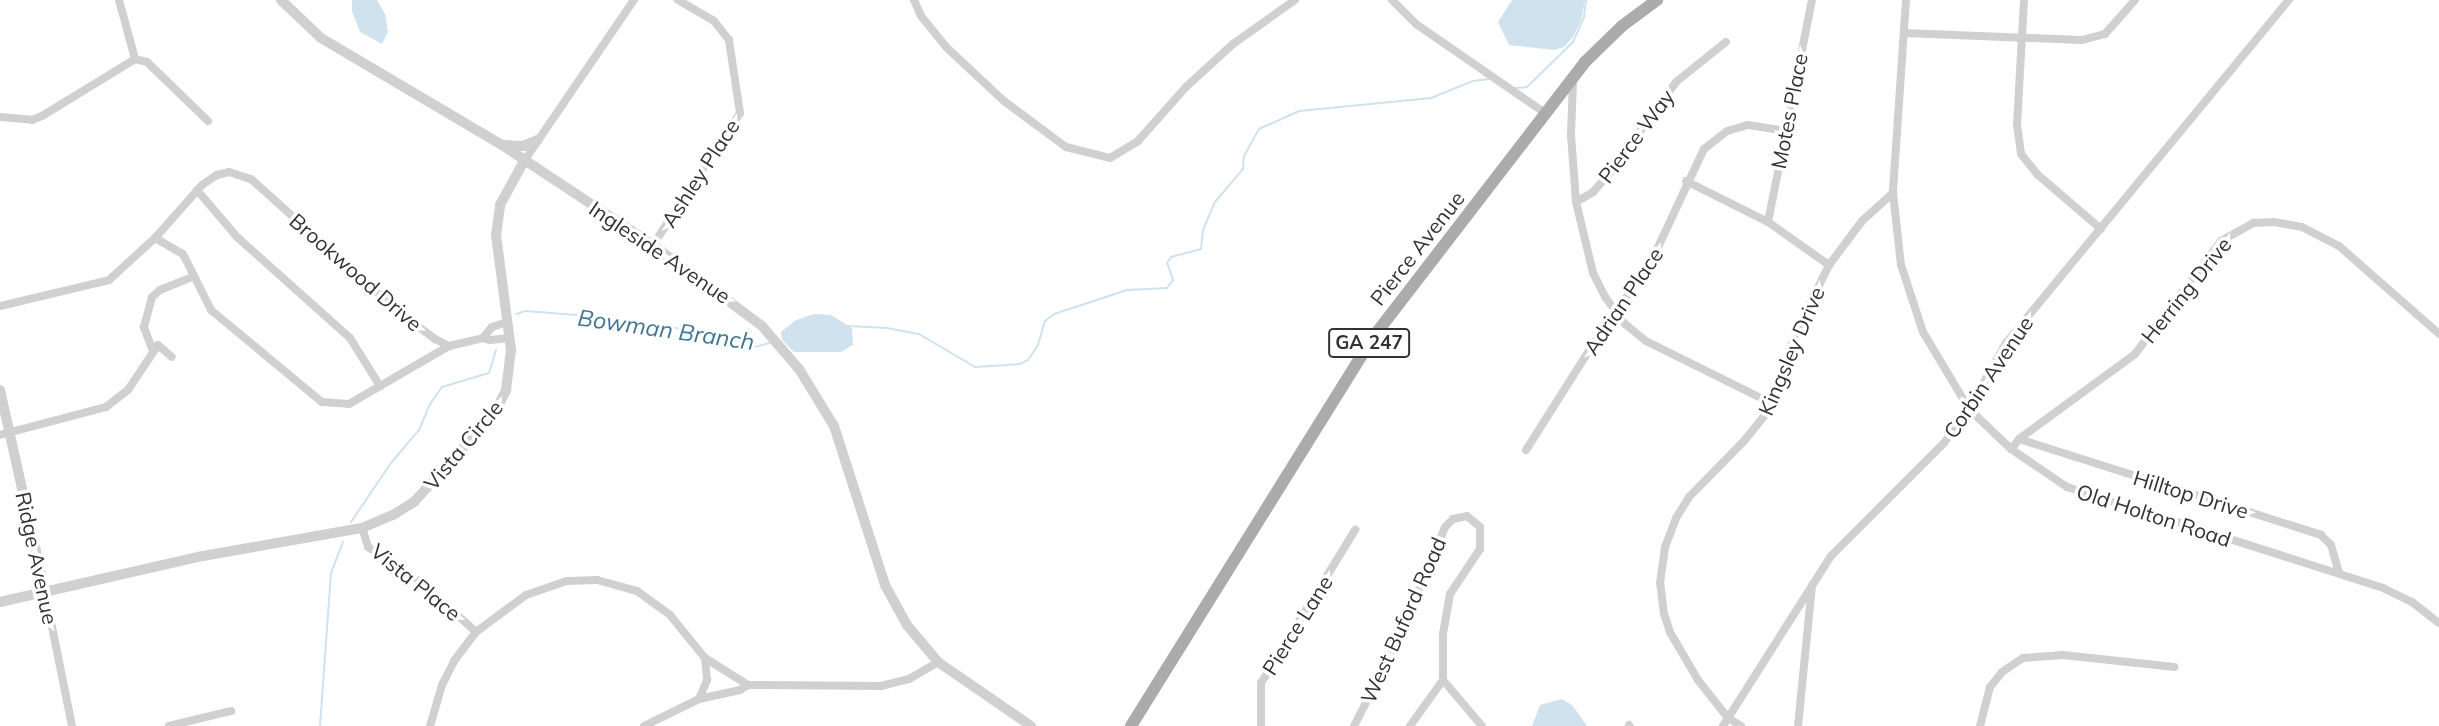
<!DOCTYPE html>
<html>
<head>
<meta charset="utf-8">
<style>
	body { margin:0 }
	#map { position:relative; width:2439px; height:726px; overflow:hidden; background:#fff; font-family:Mulish,sans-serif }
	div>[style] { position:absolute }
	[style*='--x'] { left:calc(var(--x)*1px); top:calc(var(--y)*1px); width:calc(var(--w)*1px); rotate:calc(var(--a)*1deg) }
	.water>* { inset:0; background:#cfe2ee }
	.stream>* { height:2px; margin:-1px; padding:0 1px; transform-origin:1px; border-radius:1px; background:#cfe2ee }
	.minor>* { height:8px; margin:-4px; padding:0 4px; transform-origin:4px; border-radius:4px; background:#d0d0d0 }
	.tertiary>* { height:10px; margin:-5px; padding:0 5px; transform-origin:5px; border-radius:5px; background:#d0d0d0 }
	.primary>* { height:12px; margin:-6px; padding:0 6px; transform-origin:6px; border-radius:6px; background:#ababab }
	span { translate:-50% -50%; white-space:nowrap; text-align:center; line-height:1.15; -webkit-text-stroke:7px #fff; paint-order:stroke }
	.shield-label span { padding:2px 5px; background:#fff; border:2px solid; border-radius:5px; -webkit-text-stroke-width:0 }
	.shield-label { font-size:19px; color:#333; font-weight:700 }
	.street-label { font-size:21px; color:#333 }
	.water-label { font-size:23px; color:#3f7597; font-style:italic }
</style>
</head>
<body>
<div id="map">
	<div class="water">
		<div style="clip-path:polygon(352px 0,377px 0,385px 14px,388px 32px,382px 44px,360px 32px,352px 11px)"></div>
		<div style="clip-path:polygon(1512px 0,1585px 0,1581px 21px,1573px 37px,1564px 47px,1555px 50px,1509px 45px,1498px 22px)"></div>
		<div style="clip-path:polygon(814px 314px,831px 315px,852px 328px,853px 345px,841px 352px,794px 352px,782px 340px,781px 332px,796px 320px)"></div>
		<div style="clip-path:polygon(1562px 699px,1573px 706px,1587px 726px,1532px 726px,1540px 705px)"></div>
	</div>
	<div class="stream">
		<div style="--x:1514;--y:88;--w:13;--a:-4"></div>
		<div style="--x:1527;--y:87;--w:64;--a:-44.4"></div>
		<div style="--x:1573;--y:42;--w:27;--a:-66"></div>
		<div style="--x:1584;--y:17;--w:17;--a:-83"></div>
		<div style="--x:516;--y:314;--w:9;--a:-18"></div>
		<div style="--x:525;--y:311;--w:91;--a:4.4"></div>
		<div style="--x:616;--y:318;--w:73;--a:9.5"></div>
		<div style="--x:688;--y:330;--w:69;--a:14.2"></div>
		<div style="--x:755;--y:347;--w:18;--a:-16"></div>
		<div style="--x:849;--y:326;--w:38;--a:3"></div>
		<div style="--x:887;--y:328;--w:33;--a:11"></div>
		<div style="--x:919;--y:334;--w:65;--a:30.5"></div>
		<div style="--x:975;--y:367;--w:45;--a:-3.8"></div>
		<div style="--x:1020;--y:364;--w:9;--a:-27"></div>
		<div style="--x:1028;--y:360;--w:18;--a:-56"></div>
		<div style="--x:1038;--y:345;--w:25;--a:-74"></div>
		<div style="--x:1045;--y:321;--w:11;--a:-38"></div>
		<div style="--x:1054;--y:314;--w:77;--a:-18.2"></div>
		<div style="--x:1127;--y:290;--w:40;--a:-2.9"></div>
		<div style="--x:1167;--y:288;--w:10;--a:-53"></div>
		<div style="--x:1173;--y:280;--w:18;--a:-109"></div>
		<div style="--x:1167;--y:263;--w:7;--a:-56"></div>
		<div style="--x:1171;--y:257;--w:31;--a:-15"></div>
		<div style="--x:1201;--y:249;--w:19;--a:-84"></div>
		<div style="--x:1203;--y:230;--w:30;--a:-67"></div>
		<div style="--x:1215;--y:202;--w:43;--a:-49.7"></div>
		<div style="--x:1243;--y:169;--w:13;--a:-86"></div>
		<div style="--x:1244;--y:156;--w:31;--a:-61"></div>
		<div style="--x:1259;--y:129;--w:44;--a:-24.2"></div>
		<div style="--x:1299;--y:111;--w:133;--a:-5.6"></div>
		<div style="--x:1431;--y:98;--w:45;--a:-22"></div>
		<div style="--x:1473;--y:81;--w:16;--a:-7"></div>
		<div style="--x:351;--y:522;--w:71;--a:-55.9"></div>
		<div style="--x:391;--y:463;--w:43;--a:-49.7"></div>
		<div style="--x:419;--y:430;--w:28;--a:-67"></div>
		<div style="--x:430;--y:404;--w:21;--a:-55"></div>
		<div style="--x:442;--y:387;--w:49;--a:-16.6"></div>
		<div style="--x:489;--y:373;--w:24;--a:-73"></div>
		<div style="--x:320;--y:726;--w:153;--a:-85.9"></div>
		<div style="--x:331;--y:573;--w:34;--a:-69"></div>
	</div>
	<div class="minor">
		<div style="--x:119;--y:0;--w:61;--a:74.8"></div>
		<div style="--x:135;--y:59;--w:12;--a:14"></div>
		<div style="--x:147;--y:62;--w:85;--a:44"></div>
		<div style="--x:914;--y:0;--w:17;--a:66"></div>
		<div style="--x:921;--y:16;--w:40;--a:51"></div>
		<div style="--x:946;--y:47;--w:79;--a:43"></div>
		<div style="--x:1004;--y:101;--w:77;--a:36.6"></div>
		<div style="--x:1066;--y:147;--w:45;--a:14"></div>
		<div style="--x:1110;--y:158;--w:33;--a:-31"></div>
		<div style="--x:1138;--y:141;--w:72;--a:-48.4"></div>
		<div style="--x:1186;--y:87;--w:64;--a:-42.5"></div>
		<div style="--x:1233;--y:44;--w:76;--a:-35.4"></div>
		<div style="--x:1392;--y:0;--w:34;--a:45"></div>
		<div style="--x:1416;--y:24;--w:157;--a:34.6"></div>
		<div style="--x:1906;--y:0;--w:193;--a:93.9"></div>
		<div style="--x:1893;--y:193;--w:72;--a:83.7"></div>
		<div style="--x:1901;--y:265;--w:71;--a:71.8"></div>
		<div style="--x:1923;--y:332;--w:90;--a:59.1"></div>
		<div style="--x:1969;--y:409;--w:58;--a:43.6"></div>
		<div style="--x:2011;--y:449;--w:68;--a:34.2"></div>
		<div style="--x:2067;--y:487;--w:332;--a:17.7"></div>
		<div style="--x:2383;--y:588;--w:32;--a:26"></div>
		<div style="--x:2412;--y:602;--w:34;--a:38"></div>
		<div style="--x:2024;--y:0;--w:125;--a:93.2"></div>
		<div style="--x:2017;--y:125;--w:29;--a:82"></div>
		<div style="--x:2021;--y:154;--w:27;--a:51"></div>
		<div style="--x:2038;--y:175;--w:83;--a:40.6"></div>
		<div style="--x:1905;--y:33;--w:177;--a:2.3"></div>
		<div style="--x:2082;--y:40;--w:24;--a:-15"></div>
		<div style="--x:2105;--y:34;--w:45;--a:-48.6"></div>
		<div style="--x:1573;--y:82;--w:53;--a:92.2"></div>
		<div style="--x:1571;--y:135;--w:67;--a:85.7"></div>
		<div style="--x:1576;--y:202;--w:73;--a:76.5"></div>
		<div style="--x:1593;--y:273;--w:28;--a:63"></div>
		<div style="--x:1606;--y:298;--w:32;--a:54"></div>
		<div style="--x:1625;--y:324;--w:27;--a:39"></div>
		<div style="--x:1646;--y:341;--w:140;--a:26.4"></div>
		<div style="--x:0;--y:117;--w:32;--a:5"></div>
		<div style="--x:32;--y:120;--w:11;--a:-22"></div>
		<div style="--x:42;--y:116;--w:109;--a:-31.5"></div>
		<div style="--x:524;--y:161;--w:195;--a:-55.7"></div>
		<div style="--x:1686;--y:181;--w:92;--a:26.6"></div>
		<div style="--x:1768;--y:222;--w:75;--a:35.2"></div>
		<div style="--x:197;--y:190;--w:62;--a:49.6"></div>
		<div style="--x:237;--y:237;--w:152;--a:41.8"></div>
		<div style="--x:350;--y:338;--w:57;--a:58"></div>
		<div style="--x:1576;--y:202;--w:20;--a:-30"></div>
		<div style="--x:1593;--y:192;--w:25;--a:-48"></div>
		<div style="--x:1610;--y:173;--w:112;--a:-54"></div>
		<div style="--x:1676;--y:82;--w:64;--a:-38.7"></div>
		<div style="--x:1768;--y:222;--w:226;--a:-78.8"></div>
		<div style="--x:155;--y:238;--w:32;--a:30"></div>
		<div style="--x:183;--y:254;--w:63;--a:63.4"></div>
		<div style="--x:211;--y:310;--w:144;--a:39.7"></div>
		<div style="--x:322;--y:402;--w:27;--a:4"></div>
		<div style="--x:349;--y:404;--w:116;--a:-30.1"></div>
		<div style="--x:653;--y:245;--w:158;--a:-56.6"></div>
		<div style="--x:740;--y:113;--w:74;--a:-98.6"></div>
		<div style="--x:729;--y:40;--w:24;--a:-128"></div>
		<div style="--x:714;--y:21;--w:42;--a:-149.7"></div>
		<div style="--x:0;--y:306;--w:112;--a:-13.4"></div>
		<div style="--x:109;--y:280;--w:62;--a:-42.4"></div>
		<div style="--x:155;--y:238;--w:71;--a:-48.4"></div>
		<div style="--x:202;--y:185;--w:18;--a:-34"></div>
		<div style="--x:217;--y:175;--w:12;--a:-14"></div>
		<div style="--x:229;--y:172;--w:23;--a:18"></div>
		<div style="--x:251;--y:179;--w:200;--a:42"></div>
		<div style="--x:400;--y:313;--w:44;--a:36.6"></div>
		<div style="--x:435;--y:339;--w:16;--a:27"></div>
		<div style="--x:449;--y:346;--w:35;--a:-13"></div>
		<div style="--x:483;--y:338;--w:7;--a:16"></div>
		<div style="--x:490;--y:340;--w:19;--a:-6"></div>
		<div style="--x:483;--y:338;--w:14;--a:-51"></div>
		<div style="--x:492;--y:327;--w:16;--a:-18"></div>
		<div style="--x:153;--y:351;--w:26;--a:-111"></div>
		<div style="--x:144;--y:327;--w:31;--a:-75"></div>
		<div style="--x:152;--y:297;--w:11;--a:-41"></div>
		<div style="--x:160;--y:290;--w:37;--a:-22"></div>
		<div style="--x:0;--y:435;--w:110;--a:-14.8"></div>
		<div style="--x:106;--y:407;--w:28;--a:-38"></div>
		<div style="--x:128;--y:390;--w:54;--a:-56.3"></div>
		<div style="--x:158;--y:345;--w:18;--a:41"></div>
		<div style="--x:2019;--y:439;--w:317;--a:17.6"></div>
		<div style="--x:2321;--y:535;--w:14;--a:45"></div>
		<div style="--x:2331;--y:545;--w:29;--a:74"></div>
		<div style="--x:2011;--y:449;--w:13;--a:-51"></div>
		<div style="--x:2019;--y:439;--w:144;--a:-36.2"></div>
		<div style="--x:2135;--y:354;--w:142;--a:-52.7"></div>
		<div style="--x:2221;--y:241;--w:38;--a:-29"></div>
		<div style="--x:2254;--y:223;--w:20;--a:-3"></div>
		<div style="--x:2274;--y:222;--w:28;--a:10"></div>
		<div style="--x:2302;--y:227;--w:42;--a:27.2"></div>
		<div style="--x:2339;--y:246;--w:133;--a:41.3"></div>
		<div style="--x:1526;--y:450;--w:120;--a:-57.6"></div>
		<div style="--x:1590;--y:349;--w:106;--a:-55"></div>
		<div style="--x:1651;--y:262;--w:125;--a:-64.9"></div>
		<div style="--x:1704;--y:149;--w:29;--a:-38"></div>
		<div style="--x:1727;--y:131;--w:22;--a:-16"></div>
		<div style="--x:1748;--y:125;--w:36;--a:9"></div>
		<div style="--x:362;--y:528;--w:20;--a:72"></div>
		<div style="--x:368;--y:547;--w:64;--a:33.4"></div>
		<div style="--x:421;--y:582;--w:74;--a:42.3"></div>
		<div style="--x:45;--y:592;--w:137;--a:78.6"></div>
		<div style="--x:1443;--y:680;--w:60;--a:49.7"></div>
		<div style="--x:699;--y:699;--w:21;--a:-67"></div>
		<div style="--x:707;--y:680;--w:22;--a:-95"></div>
		<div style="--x:1629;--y:725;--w:1;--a:45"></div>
		<div style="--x:169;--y:726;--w:64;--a:-13.6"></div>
		<div style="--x:430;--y:726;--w:43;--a:-73.7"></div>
		<div style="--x:442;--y:685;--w:27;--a:-63"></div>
		<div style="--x:454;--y:661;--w:36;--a:-53"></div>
		<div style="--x:476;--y:632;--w:62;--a:-36.5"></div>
		<div style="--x:526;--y:595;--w:43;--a:-18.9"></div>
		<div style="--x:567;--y:581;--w:30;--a:-2"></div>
		<div style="--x:597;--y:580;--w:41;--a:15.4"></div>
		<div style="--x:637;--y:591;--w:41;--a:36"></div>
		<div style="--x:670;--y:615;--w:55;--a:50.9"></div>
		<div style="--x:705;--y:658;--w:51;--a:32.1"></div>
		<div style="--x:644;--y:726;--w:61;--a:-26.1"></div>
		<div style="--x:699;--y:699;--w:42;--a:-12.4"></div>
		<div style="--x:740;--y:690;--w:9;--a:-32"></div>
		<div style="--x:748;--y:685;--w:133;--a:0.4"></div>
		<div style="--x:881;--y:686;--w:29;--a:-14"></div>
		<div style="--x:909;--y:679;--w:34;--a:-30"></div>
		<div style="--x:1261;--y:726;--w:43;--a:-90"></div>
		<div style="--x:1261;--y:683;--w:180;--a:-58.4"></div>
		<div style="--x:1354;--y:726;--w:88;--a:-62.9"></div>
		<div style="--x:1394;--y:648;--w:131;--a:-67.1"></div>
		<div style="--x:1445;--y:527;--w:11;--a:-45"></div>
		<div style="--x:1453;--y:519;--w:14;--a:-12"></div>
		<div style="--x:1467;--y:516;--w:17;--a:40"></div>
		<div style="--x:1480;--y:527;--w:22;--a:90"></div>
		<div style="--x:1480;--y:549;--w:54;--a:123.7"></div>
		<div style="--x:1450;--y:594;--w:41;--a:99.9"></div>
		<div style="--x:1443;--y:634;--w:46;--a:90"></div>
		<div style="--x:1443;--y:680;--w:57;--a:125.7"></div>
		<div style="--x:1723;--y:726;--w:201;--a:-57.6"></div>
		<div style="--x:1831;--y:556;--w:160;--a:-45"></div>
		<div style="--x:1944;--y:443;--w:42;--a:-53.7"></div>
		<div style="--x:1969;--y:409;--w:76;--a:-60.7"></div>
		<div style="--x:2006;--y:343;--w:445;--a:-50.5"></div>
		<div style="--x:1741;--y:726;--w:15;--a:-148"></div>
		<div style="--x:1728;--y:718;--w:48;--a:-128.3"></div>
		<div style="--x:1698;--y:680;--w:56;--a:-120.3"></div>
		<div style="--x:1670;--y:632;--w:19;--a:-108"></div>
		<div style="--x:1664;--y:614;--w:31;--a:-97"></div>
		<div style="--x:1660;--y:583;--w:36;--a:-82"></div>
		<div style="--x:1665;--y:547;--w:31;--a:-69"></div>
		<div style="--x:1676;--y:518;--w:25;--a:-58"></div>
		<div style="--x:1689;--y:497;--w:78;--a:-45.5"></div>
		<div style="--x:1744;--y:441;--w:32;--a:-51"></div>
		<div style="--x:1764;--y:416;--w:92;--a:-69"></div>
		<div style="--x:1797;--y:330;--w:72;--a:-63.8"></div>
		<div style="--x:1829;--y:265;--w:55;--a:-53.1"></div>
		<div style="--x:1862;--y:221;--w:42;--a:-42.1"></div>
		<div style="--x:1798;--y:726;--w:141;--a:-84.3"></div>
		<div style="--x:1980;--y:726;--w:40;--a:-75.6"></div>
		<div style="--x:1990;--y:687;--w:19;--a:-51"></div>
		<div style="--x:2002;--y:672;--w:25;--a:-34"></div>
		<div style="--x:2023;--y:658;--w:40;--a:-4.3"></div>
		<div style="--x:2063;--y:655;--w:112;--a:6.2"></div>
	</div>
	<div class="tertiary">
		<div style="--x:281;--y:0;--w:55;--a:43.5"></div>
		<div style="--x:321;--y:38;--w:210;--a:30.6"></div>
		<div style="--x:502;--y:145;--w:181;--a:33.5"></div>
		<div style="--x:653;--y:245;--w:136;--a:36.6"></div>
		<div style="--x:762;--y:326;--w:57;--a:49.3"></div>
		<div style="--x:799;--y:369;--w:67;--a:58.4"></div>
		<div style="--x:834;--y:426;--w:167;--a:72.2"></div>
		<div style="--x:885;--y:585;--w:46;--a:61.2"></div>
		<div style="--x:907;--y:625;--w:48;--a:50"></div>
		<div style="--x:938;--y:662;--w:113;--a:34.5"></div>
		<div style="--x:505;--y:145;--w:18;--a:3"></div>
		<div style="--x:523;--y:146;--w:16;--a:-22"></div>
		<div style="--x:0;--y:390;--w:207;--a:77.4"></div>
		<div style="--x:0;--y:602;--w:208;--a:-12.8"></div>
		<div style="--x:203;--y:556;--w:161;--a:-10"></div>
		<div style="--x:362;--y:528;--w:34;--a:-23"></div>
		<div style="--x:393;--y:515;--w:25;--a:-32"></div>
		<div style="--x:414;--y:502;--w:121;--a:-48"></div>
		<div style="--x:495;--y:412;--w:25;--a:-63"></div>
		<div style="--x:506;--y:390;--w:40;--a:-82.9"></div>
		<div style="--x:511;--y:350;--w:116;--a:-97.4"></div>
		<div style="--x:496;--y:235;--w:30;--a:-82"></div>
		<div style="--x:500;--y:205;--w:50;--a:-61.4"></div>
	</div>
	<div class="primary">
		<div style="--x:1131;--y:726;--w:455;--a:-58.1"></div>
		<div style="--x:1371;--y:340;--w:351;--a:-52.4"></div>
		<div style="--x:1585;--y:62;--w:52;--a:-44.2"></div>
		<div style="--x:1622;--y:26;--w:44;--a:-36.6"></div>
	</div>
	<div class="shield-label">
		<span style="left:1369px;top:343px">GA 247</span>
	</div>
	<div class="street-label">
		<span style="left:1789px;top:111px;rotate:-79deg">Motes Place</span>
		<span style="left:1636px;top:136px;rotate:-53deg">Pierce Way</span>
		<span style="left:700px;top:173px;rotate:-57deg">Ashley Place</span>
		<span style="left:1417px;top:248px;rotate:-52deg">Pierce Avenue</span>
		<span style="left:660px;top:252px;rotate:34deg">Ingleside Avenue</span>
		<span style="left:356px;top:272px;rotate:41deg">Brookwood Drive</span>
		<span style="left:2186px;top:290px;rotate:-51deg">Herring Drive</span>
		<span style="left:1623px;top:301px;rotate:-56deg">Adrian Place</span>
		<span style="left:1791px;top:351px;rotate:-67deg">Kingsley Drive</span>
		<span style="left:1988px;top:377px;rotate:-56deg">Corbin Avenue</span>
		<span style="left:463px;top:445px;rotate:-50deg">Vista Circle</span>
		<span style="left:2191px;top:494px;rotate:17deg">Hilltop Drive</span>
		<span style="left:2154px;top:515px;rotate:18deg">Old Holton Road</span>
		<span style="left:37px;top:558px;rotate:78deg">Ridge Avenue</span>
		<span style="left:416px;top:582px;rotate:39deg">Vista Place</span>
		<span style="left:1403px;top:620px;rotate:-66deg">West Buford Road</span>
		<span style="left:1297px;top:625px;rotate:-58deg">Pierce Lane</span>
	</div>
	<div class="water-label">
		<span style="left:666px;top:330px;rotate:8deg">Bowman Branch</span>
	</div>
</div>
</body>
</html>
